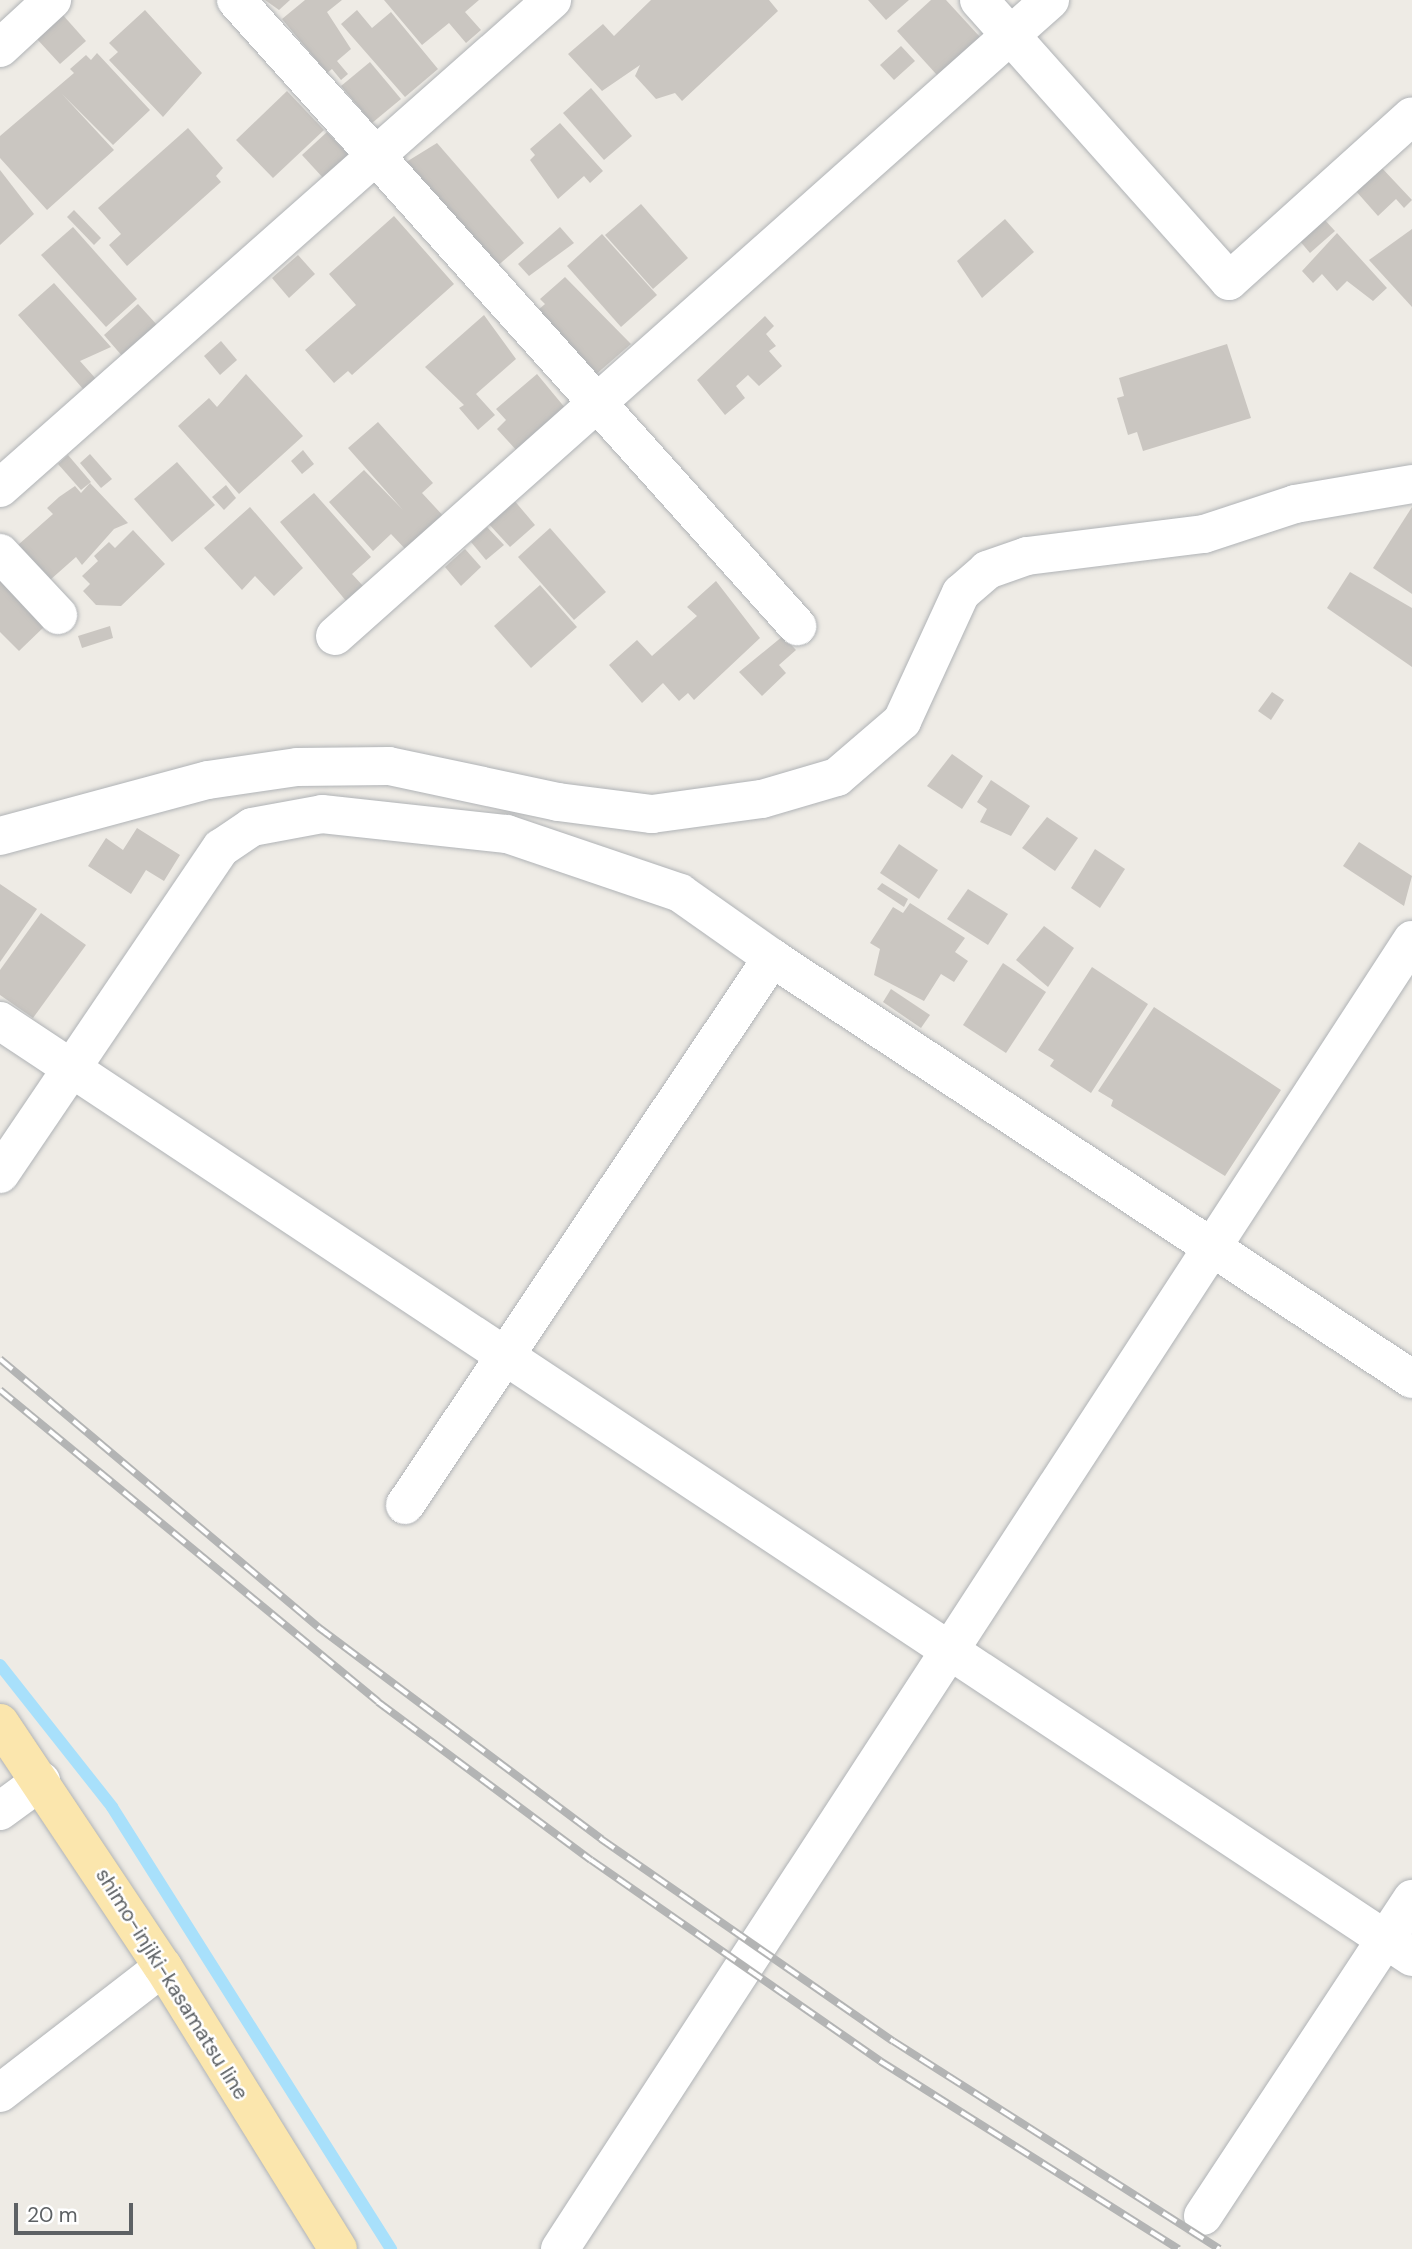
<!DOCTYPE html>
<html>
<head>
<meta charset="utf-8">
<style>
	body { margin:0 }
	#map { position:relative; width:1412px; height:2249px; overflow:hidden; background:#eeebe5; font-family:"DM Sans",sans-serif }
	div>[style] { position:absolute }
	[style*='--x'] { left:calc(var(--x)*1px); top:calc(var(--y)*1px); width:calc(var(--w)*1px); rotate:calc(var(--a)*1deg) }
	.stream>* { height:12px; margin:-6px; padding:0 6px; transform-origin:6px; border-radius:6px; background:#a8e0fb }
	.building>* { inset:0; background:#cac6c1 }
	.roads { filter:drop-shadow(0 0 2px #b0b3b6) drop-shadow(0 0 2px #b0b3b6) }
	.minor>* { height:38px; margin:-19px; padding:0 19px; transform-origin:19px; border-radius:19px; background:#fff }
	.major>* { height:38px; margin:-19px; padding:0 19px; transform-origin:19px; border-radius:19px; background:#fbe6ad }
	.rail>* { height:8px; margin-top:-4px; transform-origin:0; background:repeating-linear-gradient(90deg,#fff 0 16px,#b3b4b4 0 32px); box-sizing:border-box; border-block:2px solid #b3b4b4 }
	span { translate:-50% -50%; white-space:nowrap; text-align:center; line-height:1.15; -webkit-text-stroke:5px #fff; paint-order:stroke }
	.street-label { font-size:21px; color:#5d6164 }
	.scale { position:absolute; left:14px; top:2203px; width:119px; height:32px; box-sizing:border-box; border:4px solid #5d6164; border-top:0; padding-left:9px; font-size:21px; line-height:24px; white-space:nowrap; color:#5d6164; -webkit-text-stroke:5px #fff; paint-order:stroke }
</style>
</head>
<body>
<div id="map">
	<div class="stream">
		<div style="--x:0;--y:1665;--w:181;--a:51.7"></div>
		<div style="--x:112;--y:1807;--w:523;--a:57.74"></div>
	</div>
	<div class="building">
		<div style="clip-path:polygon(265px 0,290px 0,279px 10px)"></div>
		<div style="clip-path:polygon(305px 0,342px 0,327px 12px,351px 49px,337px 61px,348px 74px,341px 80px,332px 69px,327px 73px,282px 19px)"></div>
		<div style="clip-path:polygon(384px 0,479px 0,465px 12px,481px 30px,466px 43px,449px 23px,422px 45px)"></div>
		<div style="clip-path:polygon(651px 0,769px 0,778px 11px,682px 101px,675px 93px,656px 99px,635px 76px,640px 65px,602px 91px,568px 54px,603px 24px,614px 36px)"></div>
		<div style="clip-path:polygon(868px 0,909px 0,886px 20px)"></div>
		<div style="clip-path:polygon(931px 0,946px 0,980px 37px,937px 75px,897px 31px)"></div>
		<div style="clip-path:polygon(145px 10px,202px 73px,163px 117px,109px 60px,118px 52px,109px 43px)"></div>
		<div style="clip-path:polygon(357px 10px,372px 28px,391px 12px,438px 69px,405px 97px,341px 24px)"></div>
		<div style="clip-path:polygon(62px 14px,86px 41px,60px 64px,36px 38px)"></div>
		<div style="clip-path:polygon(901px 46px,915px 61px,894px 80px,880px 65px)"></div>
		<div style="clip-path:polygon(97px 53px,150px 110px,113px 145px,62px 94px,114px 150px,47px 210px,0 158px,0 136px,74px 73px,70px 69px,86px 55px,91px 60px)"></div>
		<div style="clip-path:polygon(370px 62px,401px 99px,372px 123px,341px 86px)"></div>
		<div style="clip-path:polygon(591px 88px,632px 136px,604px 160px,563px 113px)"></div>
		<div style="clip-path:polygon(287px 91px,324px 130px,273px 178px,236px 140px)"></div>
		<div style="clip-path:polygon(560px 123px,603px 171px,590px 183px,584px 176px,558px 199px,530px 160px,535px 155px,530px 149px)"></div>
		<div style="clip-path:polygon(188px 128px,223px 168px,216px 176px,221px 182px,127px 266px,109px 245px,121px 234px,98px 208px)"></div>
		<div style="clip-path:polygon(327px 132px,350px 156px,325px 180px,302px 155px)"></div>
		<div style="clip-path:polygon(437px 143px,524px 243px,495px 268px,403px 164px)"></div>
		<div style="clip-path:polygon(1380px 166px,1412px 200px,1404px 208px,1396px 199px,1378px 216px,1355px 190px)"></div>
		<div style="clip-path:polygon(0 170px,34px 214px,0 245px)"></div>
		<div style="clip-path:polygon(641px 204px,688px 258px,653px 289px,605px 235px)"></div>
		<div style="clip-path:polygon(74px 210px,101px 238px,94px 245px,67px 217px)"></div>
		<div style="clip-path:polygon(394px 216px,454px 284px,352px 375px,348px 371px,334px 383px,305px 350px,356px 305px,329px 274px)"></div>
		<div style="clip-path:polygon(1323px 218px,1335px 231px,1310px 253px,1299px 240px)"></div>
		<div style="clip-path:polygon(1005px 219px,1034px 252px,982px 298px,957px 261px)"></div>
		<div style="clip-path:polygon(73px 227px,137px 299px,106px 327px,41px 255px)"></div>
		<div style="clip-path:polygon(560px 227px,574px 243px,529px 276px,518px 264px)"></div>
		<div style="clip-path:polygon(1412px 229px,1412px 307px,1369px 260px)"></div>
		<div style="clip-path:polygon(1337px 233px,1387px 288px,1373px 301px,1347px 281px,1337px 291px,1322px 274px,1313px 283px,1302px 271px)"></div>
		<div style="clip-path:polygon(602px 234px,657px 295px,621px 327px,567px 266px)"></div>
		<div style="clip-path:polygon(298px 255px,315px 274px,289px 298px,272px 278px)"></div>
		<div style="clip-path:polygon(565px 277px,631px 344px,594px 376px,537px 311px,545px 304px,540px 299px)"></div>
		<div style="clip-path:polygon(54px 283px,111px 347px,80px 361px,96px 379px,84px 390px,18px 315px)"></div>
		<div style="clip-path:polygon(138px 304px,158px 326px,123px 357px,104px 335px)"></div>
		<div style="clip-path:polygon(484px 315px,516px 359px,476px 394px,495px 415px,478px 430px,459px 408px,464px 405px,425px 367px)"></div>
		<div style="clip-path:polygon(765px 316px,774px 326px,766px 334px,776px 346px,769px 351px,782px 366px,759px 386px,748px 375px,736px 386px,745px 398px,725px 415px,697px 380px)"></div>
		<div style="clip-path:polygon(221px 341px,237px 360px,220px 375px,204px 356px)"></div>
		<div style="clip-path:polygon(1227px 344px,1251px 418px,1143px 451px,1137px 432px,1128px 435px,1117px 398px,1124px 396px,1119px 378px)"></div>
		<div style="clip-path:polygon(246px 374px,303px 436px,239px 494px,178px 426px,209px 398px,217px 407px)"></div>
		<div style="clip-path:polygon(537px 374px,566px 409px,517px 451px,497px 429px,506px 420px,496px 409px)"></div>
		<div style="clip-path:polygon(378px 422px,433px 483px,422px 493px,447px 520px,410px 554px,391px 534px,373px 551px,329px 502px,364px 470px,403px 510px,348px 448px)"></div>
		<div style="clip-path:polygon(303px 450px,314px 464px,302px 474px,291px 461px)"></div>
		<div style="clip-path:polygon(90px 454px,112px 479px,101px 488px,80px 463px)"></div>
		<div style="clip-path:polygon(68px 455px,91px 482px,81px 490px,58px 464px)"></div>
		<div style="clip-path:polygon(177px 462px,215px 505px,172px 542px,134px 499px)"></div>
		<div style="clip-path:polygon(90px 483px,128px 523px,114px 529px,82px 565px,76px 557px,50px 580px,18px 545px,53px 514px,47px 508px,59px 497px,75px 486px,81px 493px)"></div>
		<div style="clip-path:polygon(226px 485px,236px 498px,224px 510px,212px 497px)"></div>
		<div style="clip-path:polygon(314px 493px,371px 557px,352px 574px,364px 587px,347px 602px,280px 522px)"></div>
		<div style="clip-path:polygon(513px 499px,535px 525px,510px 547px,487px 522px)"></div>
		<div style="clip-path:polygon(250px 507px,303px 568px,274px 596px,255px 576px,242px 590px,204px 548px)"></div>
		<div style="clip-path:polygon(1412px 507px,1412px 594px,1373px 568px)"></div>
		<div style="clip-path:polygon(487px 527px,504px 545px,486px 560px,471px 542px)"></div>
		<div style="clip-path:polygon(550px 528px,606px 592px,574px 620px,518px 557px)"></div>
		<div style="clip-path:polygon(133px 530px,165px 564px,121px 606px,96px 605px,83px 591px,90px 584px,82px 576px,98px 561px,94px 556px,109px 542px,115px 548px)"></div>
		<div style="clip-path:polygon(465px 549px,481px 567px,461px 586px,445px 567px)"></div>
		<div style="clip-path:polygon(1350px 572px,1412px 608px,1412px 667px,1327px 608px)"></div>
		<div style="clip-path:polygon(0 576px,47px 624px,19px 651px,0 632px)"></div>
		<div style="clip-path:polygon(716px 581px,760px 638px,694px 700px,688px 693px,679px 701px,663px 683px,642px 703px,609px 665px,637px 640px,652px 656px,697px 616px,687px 607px)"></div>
		<div style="clip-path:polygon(540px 585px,577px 627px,531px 668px,494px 626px)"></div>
		<div style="clip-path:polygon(110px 626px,113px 638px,82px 648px,78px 636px)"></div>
		<div style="clip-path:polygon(783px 636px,796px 650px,779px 665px,786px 673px,762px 696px,739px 672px)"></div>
		<div style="clip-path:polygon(1272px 692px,1284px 700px,1271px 720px,1258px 711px)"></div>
		<div style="clip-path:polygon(952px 754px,983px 776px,962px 809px,927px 786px)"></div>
		<div style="clip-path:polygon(991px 780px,1030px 806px,1011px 836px,980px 822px,987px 809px,977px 802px)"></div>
		<div style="clip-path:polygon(1047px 817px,1078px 838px,1055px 871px,1022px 848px)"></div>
		<div style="clip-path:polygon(137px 828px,180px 855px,164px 881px,146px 870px,131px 894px,88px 866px,106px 838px,123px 850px)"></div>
		<div style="clip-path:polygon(1359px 842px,1412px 876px,1404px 906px,1343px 866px)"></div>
		<div style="clip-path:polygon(899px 844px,938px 870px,919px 899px,880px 873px)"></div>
		<div style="clip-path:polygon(1095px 849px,1125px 869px,1100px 908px,1071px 888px)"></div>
		<div style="clip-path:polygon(882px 883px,908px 899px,904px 907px,877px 889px)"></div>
		<div style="clip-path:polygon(0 884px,37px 909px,0 962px)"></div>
		<div style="clip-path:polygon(968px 889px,1008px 914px,988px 945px,947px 919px)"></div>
		<div style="clip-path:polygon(910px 903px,965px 938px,955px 952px,968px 961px,954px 982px,941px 974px,924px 1001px,874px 975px,880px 949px,870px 943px,893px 907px,903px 913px)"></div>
		<div style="clip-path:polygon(41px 913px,86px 945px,33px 1018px,0 995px,0 970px)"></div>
		<div style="clip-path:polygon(1044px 926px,1074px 948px,1048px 987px,1016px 960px)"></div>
		<div style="clip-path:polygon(1003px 963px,1046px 992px,1006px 1053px,963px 1025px)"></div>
		<div style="clip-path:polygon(1092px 967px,1148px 1004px,1091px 1093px,1050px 1066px,1054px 1060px,1038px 1050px)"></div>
		<div style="clip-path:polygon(891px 989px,930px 1015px,921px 1028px,883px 1002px)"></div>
		<div style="clip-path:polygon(1154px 1007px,1281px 1090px,1225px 1176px,1111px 1106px,1113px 1100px,1098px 1091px)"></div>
	</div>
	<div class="roads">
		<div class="minor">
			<div style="--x:236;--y:0;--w:841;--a:48.13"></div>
			<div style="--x:979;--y:0;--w:376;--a:48.3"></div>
			<div style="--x:1229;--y:281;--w:246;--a:-42"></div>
			<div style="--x:0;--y:48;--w:71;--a:-42.7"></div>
			<div style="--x:0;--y:488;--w:737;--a:-41.48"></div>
			<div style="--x:0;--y:553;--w:85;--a:46.9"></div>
			<div style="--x:335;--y:636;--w:957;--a:-41.65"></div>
			<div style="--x:0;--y:836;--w:215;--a:-15.1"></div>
			<div style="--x:208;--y:780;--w:90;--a:-8.3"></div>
			<div style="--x:297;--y:767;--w:92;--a:-0.6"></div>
			<div style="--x:389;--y:766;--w:173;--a:12"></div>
			<div style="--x:558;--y:802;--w:95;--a:7.3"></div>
			<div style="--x:652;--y:814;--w:111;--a:-7.8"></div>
			<div style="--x:762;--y:799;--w:78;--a:-16.3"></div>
			<div style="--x:837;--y:777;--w:86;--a:-40.7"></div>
			<div style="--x:902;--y:721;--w:141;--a:-65.3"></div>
			<div style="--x:961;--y:593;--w:35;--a:-41"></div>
			<div style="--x:987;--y:570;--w:42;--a:-19.3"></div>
			<div style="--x:1027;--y:556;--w:178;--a:-7.1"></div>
			<div style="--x:1204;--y:534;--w:96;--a:-18.2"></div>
			<div style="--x:1295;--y:504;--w:119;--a:-9.7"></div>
			<div style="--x:0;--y:1021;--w:1694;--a:33.54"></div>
			<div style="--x:0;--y:1174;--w:394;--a:-55.9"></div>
			<div style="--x:221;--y:848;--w:37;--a:-34"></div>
			<div style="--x:252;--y:827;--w:71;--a:-10.5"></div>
			<div style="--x:322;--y:814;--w:186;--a:6.2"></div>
			<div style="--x:507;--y:834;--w:183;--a:18.8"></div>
			<div style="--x:680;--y:893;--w:113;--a:35.2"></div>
			<div style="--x:405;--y:1505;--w:659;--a:-56.14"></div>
			<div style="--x:772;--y:958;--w:766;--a:33.34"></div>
			<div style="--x:0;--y:1811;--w:51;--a:-36.2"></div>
			<div style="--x:0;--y:2093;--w:206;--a:-37.7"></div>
			<div style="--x:1203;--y:2216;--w:380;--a:-56.6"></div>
			<div style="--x:560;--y:2249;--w:1562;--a:-56.94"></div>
		</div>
		<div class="major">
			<div style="--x:0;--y:1723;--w:293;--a:56.3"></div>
			<div style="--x:163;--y:1967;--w:332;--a:58.2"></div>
		</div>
	</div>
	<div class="rail">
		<div style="--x:0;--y:1359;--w:416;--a:40.1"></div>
		<div style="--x:318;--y:1627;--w:354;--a:36.8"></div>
		<div style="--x:601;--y:1839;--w:355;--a:34.7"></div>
		<div style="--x:893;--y:2041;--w:387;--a:32.5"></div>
		<div style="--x:0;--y:1390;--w:490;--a:39.5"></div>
		<div style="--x:378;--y:1702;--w:265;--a:36.6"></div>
		<div style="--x:591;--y:1860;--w:352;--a:34.8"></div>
		<div style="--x:880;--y:2061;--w:353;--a:32.2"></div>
	</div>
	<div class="street-label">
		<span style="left:172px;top:1984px;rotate:58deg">shimo-injiki-kasamatsu line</span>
	</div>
	<div class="scale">20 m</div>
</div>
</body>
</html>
